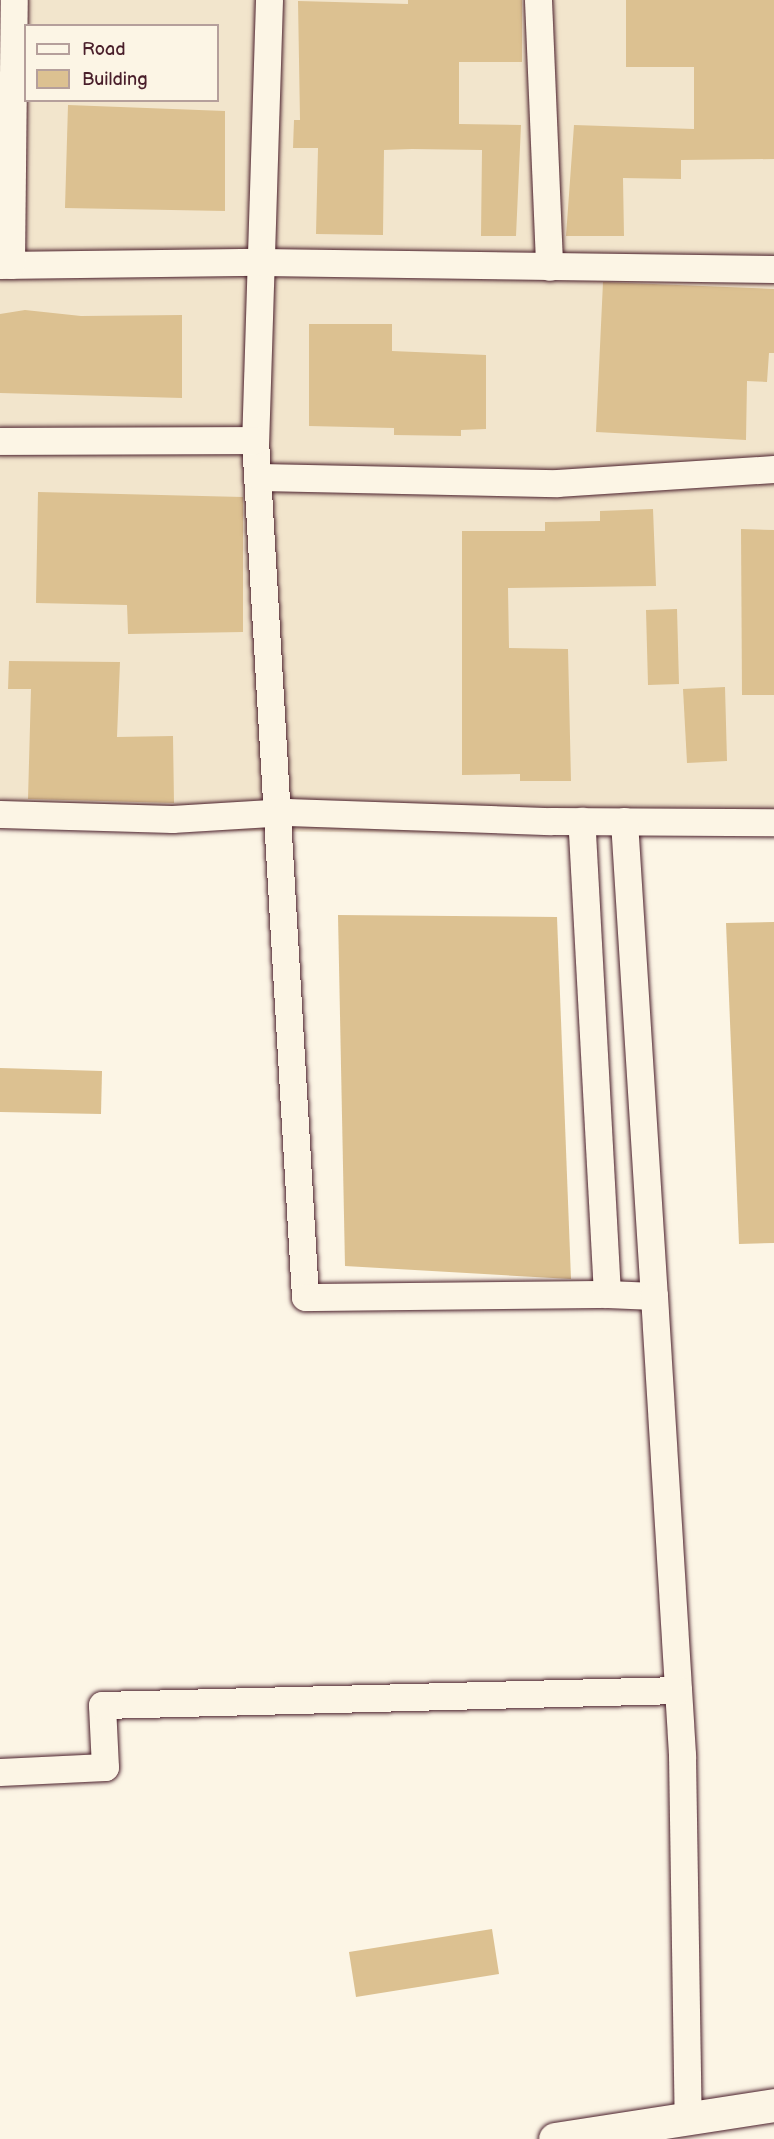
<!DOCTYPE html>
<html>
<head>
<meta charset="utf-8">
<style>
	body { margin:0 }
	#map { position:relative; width:774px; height:2139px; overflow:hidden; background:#fcf5e5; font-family:"Balsamiq Sans",sans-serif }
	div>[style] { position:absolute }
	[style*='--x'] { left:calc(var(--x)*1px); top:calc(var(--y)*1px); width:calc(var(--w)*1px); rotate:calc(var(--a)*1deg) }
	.built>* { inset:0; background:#f2e5cc }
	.building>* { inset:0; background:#dcc191 }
	.roads { filter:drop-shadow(0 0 2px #4a1f2b) drop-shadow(0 0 2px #4a1f2b) }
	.minor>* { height:27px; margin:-13.5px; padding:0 13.5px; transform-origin:13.5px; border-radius:13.5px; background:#fcf5e5 }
	.tertiary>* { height:33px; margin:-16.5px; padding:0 16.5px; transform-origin:16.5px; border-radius:16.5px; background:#fcf5e5 }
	span { translate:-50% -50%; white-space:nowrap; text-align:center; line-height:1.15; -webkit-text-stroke:4.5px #fcf5e5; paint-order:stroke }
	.legend { position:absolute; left:24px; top:24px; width:195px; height:78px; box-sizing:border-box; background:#fcf5e5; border:2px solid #b59f9b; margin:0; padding:8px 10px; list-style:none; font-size:18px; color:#4a1f2b }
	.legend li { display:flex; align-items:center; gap:12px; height:30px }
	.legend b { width:30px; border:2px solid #b59f9b }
</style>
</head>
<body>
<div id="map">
	<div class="built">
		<div style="clip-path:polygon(evenodd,0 0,774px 0,774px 836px,0 829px,0 0,26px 26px,218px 26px,218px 100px,26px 100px,26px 26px)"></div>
	</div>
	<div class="building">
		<div style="clip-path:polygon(408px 0,522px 0,522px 62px,459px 62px,459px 124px,521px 125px,516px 236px,481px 236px,482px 150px,412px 149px,384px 150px,383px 235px,316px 234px,318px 148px,293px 148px,294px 120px,300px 120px,298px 1px,408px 4px)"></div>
		<div style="clip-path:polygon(626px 0,774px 0,774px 159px,681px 160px,681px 179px,623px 178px,624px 236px,566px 236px,574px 125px,694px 129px,694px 67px,626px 67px)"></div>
		<div style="clip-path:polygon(68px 105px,225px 111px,225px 211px,65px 208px)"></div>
		<div style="clip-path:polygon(603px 282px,774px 289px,774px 353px,769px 353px,767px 382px,747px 381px,746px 440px,596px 432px)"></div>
		<div style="clip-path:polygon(25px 310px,81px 316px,182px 315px,182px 398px,0 393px,0 314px)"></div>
		<div style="clip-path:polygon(309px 324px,392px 324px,392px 351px,486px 355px,486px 429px,461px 430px,461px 436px,394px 435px,394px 428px,309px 426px)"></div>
		<div style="clip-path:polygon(38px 492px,243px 497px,243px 632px,128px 634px,127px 605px,36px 603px)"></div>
		<div style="clip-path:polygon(653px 509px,656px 586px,508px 588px,509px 648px,568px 649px,571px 781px,520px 781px,520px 774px,462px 775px,462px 531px,545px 531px,545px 522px,600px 521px,600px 511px)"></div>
		<div style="clip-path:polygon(741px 529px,774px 530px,774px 695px,742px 695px)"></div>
		<div style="clip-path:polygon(677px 609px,679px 684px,648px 685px,646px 610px)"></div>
		<div style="clip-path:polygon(9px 661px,120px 662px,117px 737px,173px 736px,174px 803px,28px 799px,31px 689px,8px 689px)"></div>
		<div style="clip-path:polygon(725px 687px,727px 761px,687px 763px,683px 689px)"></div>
		<div style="clip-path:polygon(338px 915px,557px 917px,571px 1279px,345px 1266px)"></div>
		<div style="clip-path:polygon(774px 922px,774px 1243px,739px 1244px,726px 923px)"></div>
		<div style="clip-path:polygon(0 1068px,102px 1071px,101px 1114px,0 1112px)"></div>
		<div style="clip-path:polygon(492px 1929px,499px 1974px,356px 1997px,349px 1952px)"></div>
	</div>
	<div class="roads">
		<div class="minor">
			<div style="--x:269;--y:0;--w:440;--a:91.8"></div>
			<div style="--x:255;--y:440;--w:858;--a:86.66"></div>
			<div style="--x:305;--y:1297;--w:302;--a:-0.6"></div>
			<div style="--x:607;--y:1294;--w:474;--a:-93.1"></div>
			<div style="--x:538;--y:0;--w:267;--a:87.6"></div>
			<div style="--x:0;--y:265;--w:261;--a:-0.7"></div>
			<div style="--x:261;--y:262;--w:513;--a:0.78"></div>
			<div style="--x:11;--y:265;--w:265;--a:-89.4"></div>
			<div style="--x:0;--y:441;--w:255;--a:-0.2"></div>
			<div style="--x:260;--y:477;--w:297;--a:1.2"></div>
			<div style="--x:557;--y:483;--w:217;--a:-3.7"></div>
			<div style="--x:0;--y:814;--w:172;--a:1.7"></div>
			<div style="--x:172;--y:819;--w:115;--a:-3.5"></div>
			<div style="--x:287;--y:812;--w:264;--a:2"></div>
			<div style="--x:551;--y:821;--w:223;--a:0.3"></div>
			<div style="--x:624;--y:821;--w:476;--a:86.4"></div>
			<div style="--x:607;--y:1294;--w:47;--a:2.4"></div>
			<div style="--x:654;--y:1296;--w:460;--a:86.5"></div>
			<div style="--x:682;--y:1755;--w:363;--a:89.1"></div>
			<div style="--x:0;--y:1772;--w:105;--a:-2.7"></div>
			<div style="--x:105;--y:1767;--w:62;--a:-92.8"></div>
			<div style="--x:102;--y:1705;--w:576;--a:-1.49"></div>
		</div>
		<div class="tertiary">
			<div style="--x:555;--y:2139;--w:222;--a:-8.8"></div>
		</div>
	</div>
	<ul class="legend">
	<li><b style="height:8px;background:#fcf5e5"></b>Road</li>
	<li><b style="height:16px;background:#dcc191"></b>Building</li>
	</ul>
</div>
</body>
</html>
